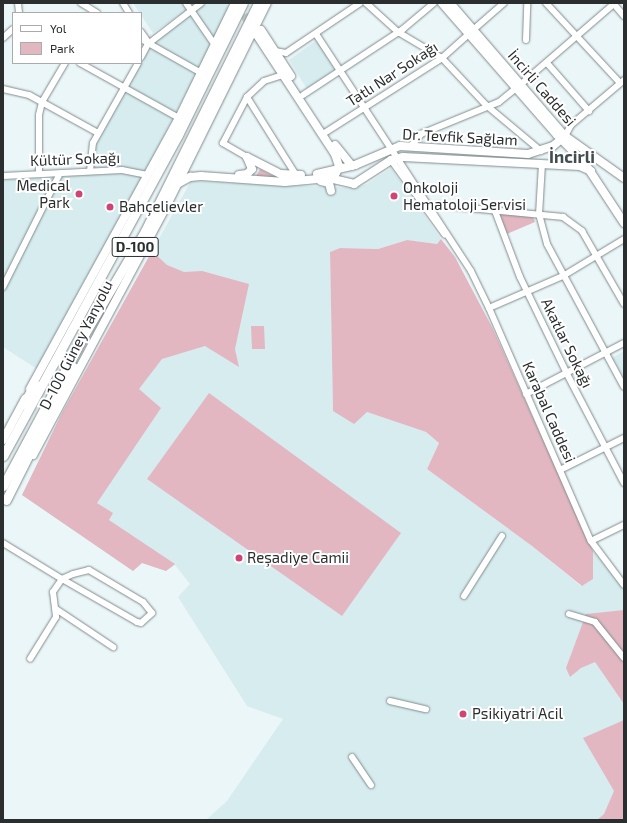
<!DOCTYPE html>
<html>
<head>
<meta charset="utf-8">
<style>
	body { margin:0 }
	#map { position:relative; width:627px; height:823px; overflow:hidden; background:#ebf6f8; font-family:"Exo 2",sans-serif }
	div>[style] { position:absolute }
	[style*='--x'] { left:calc(var(--x)*1px); top:calc(var(--y)*1px); width:calc(var(--w)*1px); rotate:calc(var(--a)*1deg) }
	.built>* { inset:0; background:#d7ecef }
	.green>* { inset:0; background:#e3b7c1 }
	.major-tunnel>* { height:8px; margin-top:-4px; transform-origin:0; background:repeating-linear-gradient(90deg,#c4ced0 0 8px,transparent 0 12px) }
	.roads { filter:drop-shadow(0 0 1px #808b8c) drop-shadow(0 0 1px #808b8c) }
	.minor>* { height:6px; margin:-3px; padding:0 3px; transform-origin:3px; border-radius:3px; background:#fff }
	.major>* { height:8px; margin:-4px; padding:0 4px; transform-origin:4px; border-radius:4px; background:#fff }
	.highway>* { height:9px; margin:-4.5px; padding:0 4.5px; transform-origin:4.5px; border-radius:4.5px; background:#fff }
	.dots>* { width:11px; height:11px; translate:-50% -50%; box-sizing:border-box; border:2px solid #fff; border-radius:50% }
	span { translate:-50% -50%; white-space:nowrap; text-align:center; line-height:1.15; -webkit-text-stroke:4px #fff; paint-order:stroke }
	.shield-label span { padding:1px 3px; background:#fff; border:1px solid; border-radius:3px; -webkit-text-stroke-width:0 }
	.shield-label { font-size:14px; color:#2a2e2f; font-weight:700 }
	.street-label { font-size:15px; color:#2a2e2f }
	.poi-label { font-size:15px; color:#2a2e2f }
	.right { translate:-100% -50%; text-align:right }
	.left { translate:0 -50%; text-align:left }
	.quarter-label { font-size:17px; color:#434d4e; font-weight:700 }
	.frame { position:absolute; inset:0; border:4px solid #2a2e2f; pointer-events:none }
	.legend { position:absolute; left:12px; top:12px; width:130px; height:52px; box-sizing:border-box; background:#fff; border:1px solid #aaabac; margin:0; padding:5px 7px; list-style:none; font-size:12px; color:#2a2e2f }
	.legend li { display:flex; align-items:center; gap:8px; height:20px }
	.legend b { width:20px; border:1px solid #aaabac }
</style>
</head>
<body>
<div id="map">
	<div class="built">
		<div style="clip-path:polygon(133px 3px,227px 3px,228px 13px,147px 168px,37px 369px,3px 347px,3px 289px,62px 177px,92px 174px,95px 145px,152px 44px,190px 14px,186px 7px,187px 10px,153px 33px)"></div>
		<div style="clip-path:polygon(318px 39px,338px 70px,307px 89px,289px 60px)"></div>
		<div style="clip-path:polygon(391px 168px,441px 239px,437px 244px,407px 240px,378px 249px,340px 248px,330px 252px,333px 411px,367px 412px,426px 432px,439px 443px,427px 469px,532px 546px,581px 586px,593px 579px,593px 551px,624px 587px,624px 820px,206px 820px,227px 801px,283px 719px,247px 706px,178px 597px,190px 584px,175px 565px,166px 571px,142px 563px,133px 571px,22px 495px,62px 413px,191px 181px,354px 188px,367px 184px)"></div>
		<div style="clip-path:polygon(55px 177px,6px 277px,3px 279px,3px 180px)"></div>
		<div style="clip-path:polygon(624px 351px,624px 378px,612px 358px)"></div>
	</div>
	<div class="green">
		<div style="clip-path:polygon(260px 169px,277px 178px,256px 176px)"></div>
		<div style="clip-path:polygon(500px 214px,533px 216px,535px 222px,507px 234px)"></div>
		<div style="clip-path:polygon(441px 239px,455px 257px,493px 329px,593px 551px,593px 579px,582px 586px,532px 546px,427px 469px,439px 443px,426px 432px,367px 412px,354px 424px,333px 411px,330px 252px,340px 248px,378px 249px,407px 240px,437px 244px)"></div>
		<div style="clip-path:polygon(152px 251px,167px 265px,184px 272px,202px 271px,249px 284px,235px 349px,239px 367px,205px 346px,162px 359px,139px 389px,161px 408px,97px 503px,113px 513px,109px 520px,175px 564px,166px 571px,142px 563px,133px 571px,22px 495px,62px 413px)"></div>
		<div style="clip-path:polygon(251px 326px,264px 326px,265px 349px,252px 349px)"></div>
		<div style="clip-path:polygon(209px 393px,401px 533px,342px 616px,147px 479px)"></div>
		<div style="clip-path:polygon(624px 610px,624px 704px,595px 662px,581px 668px,570px 677px,566px 668px,586px 614px)"></div>
		<div style="clip-path:polygon(624px 720px,624px 820px,597px 820px,604px 814px,614px 791px,583px 738px)"></div>
	</div>
	<div class="major-tunnel">
		<div style="--x:237;--y:5;--w:27;--a:56"></div>
	</div>
	<div class="roads">
		<div class="minor">
			<div style="--x:18;--y:3;--w:10;--a:84"></div>
			<div style="--x:81;--y:3;--w:19;--a:32"></div>
			<div style="--x:123;--y:3;--w:12;--a:59"></div>
			<div style="--x:186;--y:3;--w:51;--a:55.4"></div>
			<div style="--x:366;--y:3;--w:43;--a:42.2"></div>
			<div style="--x:398;--y:32;--w:51;--a:30.6"></div>
			<div style="--x:442;--y:58;--w:64;--a:46.9"></div>
			<div style="--x:486;--y:105;--w:72;--a:39.9"></div>
			<div style="--x:546;--y:3;--w:109;--a:47.2"></div>
			<div style="--x:613;--y:3;--w:17;--a:50"></div>
			<div style="--x:473;--y:30;--w:41;--a:-41.1"></div>
			<div style="--x:141;--y:32;--w:12;--a:55"></div>
			<div style="--x:316;--y:34;--w:283;--a:56.8"></div>
			<div style="--x:471;--y:271;--w:41;--a:64.1"></div>
			<div style="--x:489;--y:308;--w:254;--a:66.4"></div>
			<div style="--x:591;--y:541;--w:55;--a:53.1"></div>
			<div style="--x:3;--y:38;--w:13;--a:-42"></div>
			<div style="--x:141;--y:39;--w:69;--a:29.5"></div>
			<div style="--x:526;--y:40;--w:37;--a:-88"></div>
			<div style="--x:275;--y:51;--w:11;--a:10"></div>
			<div style="--x:286;--y:53;--w:89;--a:-34"></div>
			<div style="--x:141;--y:57;--w:15;--a:-62"></div>
			<div style="--x:148;--y:44;--w:67;--a:-37.7"></div>
			<div style="--x:80;--y:63;--w:113;--a:29.1"></div>
			<div style="--x:547;--y:63;--w:64;--a:48.8"></div>
			<div style="--x:520;--y:85;--w:125;--a:-40.8"></div>
			<div style="--x:3;--y:89;--w:27;--a:13"></div>
			<div style="--x:29;--y:95;--w:79;--a:28.8"></div>
			<div style="--x:303;--y:95;--w:120;--a:-33.4"></div>
			<div style="--x:403;--y:29;--w:40;--a:-40"></div>
			<div style="--x:247;--y:97;--w:92;--a:57.9"></div>
			<div style="--x:326;--y:132;--w:138;--a:-32.5"></div>
			<div style="--x:442;--y:58;--w:36;--a:-42"></div>
			<div style="--x:565;--y:136;--w:13;--a:-61"></div>
			<div style="--x:571;--y:125;--w:70;--a:-40.3"></div>
			<div style="--x:411;--y:146;--w:16;--a:-50"></div>
			<div style="--x:421;--y:134;--w:84;--a:-22.3"></div>
			<div style="--x:499;--y:102;--w:22;--a:-39"></div>
			<div style="--x:247;--y:157;--w:28;--a:-150"></div>
			<div style="--x:223;--y:143;--w:52;--a:-62.4"></div>
			<div style="--x:247;--y:97;--w:23;--a:-43"></div>
			<div style="--x:264;--y:81;--w:20;--a:-18"></div>
			<div style="--x:391;--y:160;--w:92;--a:54.2"></div>
			<div style="--x:542;--y:164;--w:50;--a:93.4"></div>
			<div style="--x:539;--y:214;--w:31;--a:75"></div>
			<div style="--x:547;--y:244;--w:162;--a:61.7"></div>
			<div style="--x:90;--y:171;--w:28;--a:-84"></div>
			<div style="--x:93;--y:143;--w:92;--a:-60.6"></div>
			<div style="--x:39;--y:174;--w:59;--a:-90"></div>
			<div style="--x:39;--y:115;--w:13;--a:-77"></div>
			<div style="--x:42;--y:102;--w:45;--a:-59.5"></div>
			<div style="--x:3;--y:176;--w:119;--a:-2.9"></div>
			<div style="--x:122;--y:170;--w:26;--a:11"></div>
			<div style="--x:431;--y:208;--w:7;--a:-27"></div>
			<div style="--x:437;--y:205;--w:127;--a:5.4"></div>
			<div style="--x:563;--y:217;--w:24;--a:36"></div>
			<div style="--x:582;--y:231;--w:84;--a:60.1"></div>
			<div style="--x:495;--y:211;--w:71;--a:69.3"></div>
			<div style="--x:520;--y:277;--w:108;--a:64.1"></div>
			<div style="--x:567;--y:374;--w:123;--a:62.4"></div>
			<div style="--x:3;--y:287;--w:127;--a:-63.4"></div>
			<div style="--x:489;--y:308;--w:81;--a:-23.4"></div>
			<div style="--x:563;--y:276;--w:71;--a:-31.2"></div>
			<div style="--x:526;--y:394;--w:110;--a:-27.5"></div>
			<div style="--x:560;--y:470;--w:72;--a:-26.6"></div>
			<div style="--x:591;--y:541;--w:37;--a:-26"></div>
			<div style="--x:3;--y:543;--w:69;--a:31.4"></div>
			<div style="--x:62;--y:579;--w:86;--a:29.8"></div>
			<div style="--x:137;--y:622;--w:4;--a:14"></div>
			<div style="--x:141;--y:623;--w:15;--a:-42"></div>
			<div style="--x:152;--y:613;--w:14;--a:-129"></div>
			<div style="--x:143;--y:602;--w:63;--a:-149.3"></div>
			<div style="--x:89;--y:570;--w:16;--a:166"></div>
			<div style="--x:73;--y:574;--w:12;--a:156"></div>
			<div style="--x:62;--y:579;--w:16;--a:125"></div>
			<div style="--x:53;--y:592;--w:25;--a:83"></div>
			<div style="--x:56;--y:617;--w:49;--a:121.8"></div>
			<div style="--x:464;--y:596;--w:71;--a:-57.7"></div>
			<div style="--x:56;--y:609;--w:69;--a:33.7"></div>
			<div style="--x:569;--y:614;--w:27;--a:17"></div>
			<div style="--x:595;--y:622;--w:46;--a:51.1"></div>
			<div style="--x:390;--y:701;--w:37;--a:13"></div>
			<div style="--x:352;--y:757;--w:34;--a:56"></div>
		</div>
		<div class="major">
			<div style="--x:442;--y:3;--w:175;--a:48.9"></div>
			<div style="--x:557;--y:135;--w:38;--a:45"></div>
			<div style="--x:584;--y:162;--w:73;--a:56.7"></div>
			<div style="--x:450;--y:3;--w:176;--a:49.2"></div>
			<div style="--x:565;--y:136;--w:72;--a:35.4"></div>
			<div style="--x:261;--y:30;--w:55;--a:56.9"></div>
			<div style="--x:257;--y:35;--w:142;--a:56.8"></div>
			<div style="--x:335;--y:154;--w:13;--a:72"></div>
			<div style="--x:339;--y:166;--w:8;--a:113"></div>
			<div style="--x:335;--y:145;--w:27;--a:51"></div>
			<div style="--x:247;--y:157;--w:38;--a:27"></div>
			<div style="--x:281;--y:174;--w:20;--a:3"></div>
			<div style="--x:317;--y:174;--w:39;--a:-13"></div>
			<div style="--x:355;--y:165;--w:49;--a:-22.9"></div>
			<div style="--x:400;--y:146;--w:128;--a:3.6"></div>
			<div style="--x:528;--y:154;--w:26;--a:-18"></div>
			<div style="--x:553;--y:146;--w:16;--a:-40"></div>
			<div style="--x:239;--y:175;--w:8;--a:-7"></div>
			<div style="--x:247;--y:174;--w:7;--a:-45"></div>
			<div style="--x:252;--y:169;--w:13;--a:-113"></div>
			<div style="--x:321;--y:181;--w:8;--a:14"></div>
			<div style="--x:329;--y:183;--w:8;--a:76"></div>
			<div style="--x:179;--y:183;--w:13;--a:-29"></div>
			<div style="--x:190;--y:177;--w:11;--a:-5"></div>
			<div style="--x:201;--y:176;--w:84;--a:4.1"></div>
			<div style="--x:285;--y:182;--w:44;--a:-5.2"></div>
			<div style="--x:329;--y:178;--w:26;--a:13"></div>
			<div style="--x:354;--y:184;--w:44;--a:-33"></div>
			<div style="--x:391;--y:160;--w:12;--a:-14"></div>
			<div style="--x:403;--y:157;--w:177;--a:2.9"></div>
			<div style="--x:580;--y:166;--w:12;--a:24"></div>
			<div style="--x:30;--y:389;--w:309;--a:-61.2"></div>
			<div style="--x:179;--y:118;--w:128;--a:-64"></div>
			<div style="--x:3;--y:440;--w:47;--a:-61.8"></div>
			<div style="--x:33;--y:455;--w:284;--a:-61.8"></div>
			<div style="--x:167;--y:205;--w:225;--a:-63.7"></div>
		</div>
		<div class="highway">
			<div style="--x:23;--y:404;--w:23;--a:-59"></div>
			<div style="--x:3;--y:456;--w:366;--a:-61.4"></div>
			<div style="--x:178;--y:135;--w:147;--a:-63.8"></div>
			<div style="--x:3;--y:486;--w:174;--a:-61.8"></div>
			<div style="--x:85;--y:333;--w:118;--a:-59.5"></div>
			<div style="--x:145;--y:231;--w:254;--a:-63.6"></div>
			<div style="--x:6;--y:500;--w:149;--a:-63.3"></div>
		</div>
	</div>
	<div class="dots">
		<div style="left:79px;top:194px;background:#d04375"></div>
		<div style="left:394px;top:196px;background:#d04375"></div>
		<div style="left:110px;top:207px;background:#d04375"></div>
		<div style="left:239px;top:558px;background:#d04375"></div>
		<div style="left:463px;top:714px;background:#d04375"></div>
	</div>
	<div class="shield-label">
		<span style="left:135px;top:247px">D-100</span>
	</div>
	<div class="street-label">
		<span style="left:392px;top:74px;rotate:-33deg">Tatlı Nar Sokağı</span>
		<span style="left:542px;top:88px;rotate:49deg">İncirli Caddesi</span>
		<span style="left:460px;top:137px;rotate:3deg">Dr. Tevfik Sağlam</span>
		<span style="left:75px;top:159px;rotate:-2deg">Kültür Sokağı</span>
		<span style="left:567px;top:343px;rotate:64deg">Akatlar Sokağı</span>
		<span style="left:76px;top:345px;rotate:-63deg">D-100 Güney Yanyolu</span>
		<span style="left:549px;top:412px;rotate:66deg">Karabal Caddesi</span>
	</div>
	<div class="poi-label">
		<span class="right" style="left:70px;top:194px">Medical<br>Park</span>
		<span class="left" style="left:403px;top:196px">Onkoloji<br>Hematoloji Servisi</span>
		<span class="left" style="left:119px;top:207px">Bahçelievler</span>
		<span class="left" style="left:247px;top:558px">Reşadiye Camii</span>
		<span class="left" style="left:472px;top:714px">Psikiyatri Acil</span>
	</div>
	<div class="quarter-label">
		<span style="left:572px;top:157px">İncirli</span>
	</div>
	<div class="frame"></div>
	<ul class="legend">
	<li><b style="height:5px;background:#fff"></b>Yol</li>
	<li><b style="height:11px;background:#e3b7c1"></b>Park</li>
	</ul>
</div>
</body>
</html>
